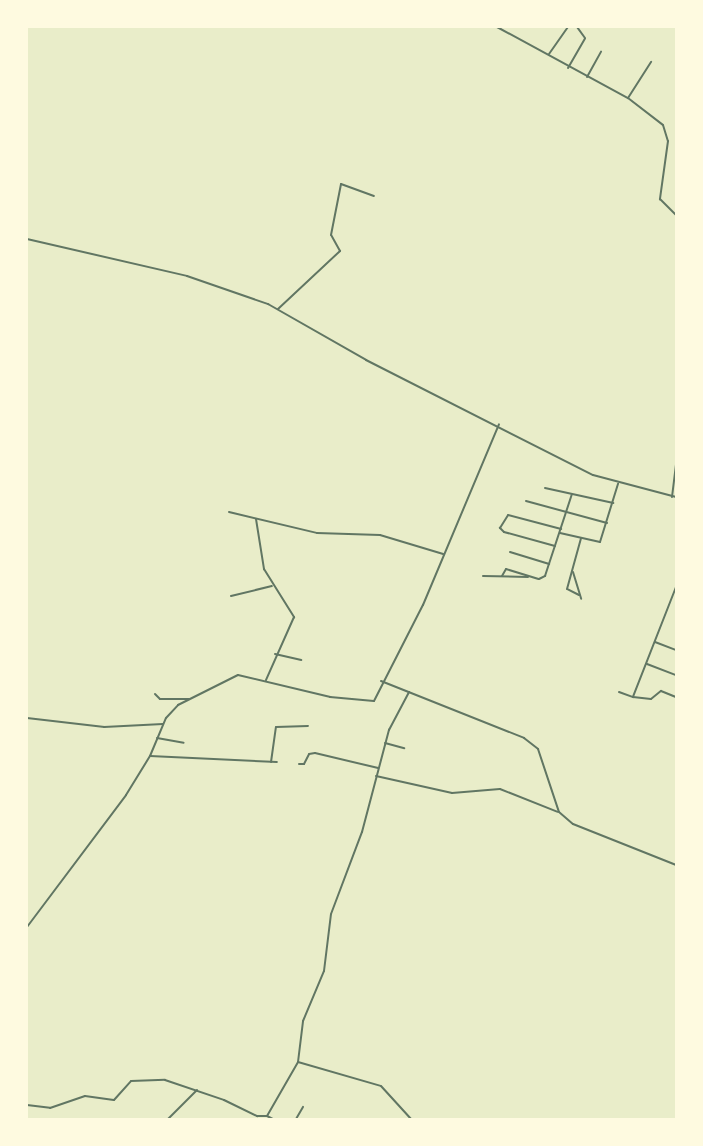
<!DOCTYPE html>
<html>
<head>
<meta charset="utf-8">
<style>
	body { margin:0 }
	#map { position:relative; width:703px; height:1146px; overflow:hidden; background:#e9edc9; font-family:"Fira Sans Condensed",sans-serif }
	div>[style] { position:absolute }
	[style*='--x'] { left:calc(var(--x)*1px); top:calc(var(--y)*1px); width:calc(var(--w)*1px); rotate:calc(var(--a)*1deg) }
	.minor>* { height:2px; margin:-1px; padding:0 1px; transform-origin:1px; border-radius:1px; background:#617663 }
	span { translate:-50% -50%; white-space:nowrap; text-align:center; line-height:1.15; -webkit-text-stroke:4.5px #fefae0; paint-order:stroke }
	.frame { position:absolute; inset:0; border:28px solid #fefae0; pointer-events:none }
</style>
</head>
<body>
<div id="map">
	<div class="minor">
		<div style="--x:497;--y:27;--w:149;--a:28.5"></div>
		<div style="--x:628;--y:98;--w:44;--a:37.6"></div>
		<div style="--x:663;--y:125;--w:17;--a:73"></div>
		<div style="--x:668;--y:141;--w:59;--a:97.9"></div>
		<div style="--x:660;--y:199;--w:23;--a:45"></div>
		<div style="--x:549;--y:54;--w:33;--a:-55"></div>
		<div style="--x:568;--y:68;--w:34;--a:-60"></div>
		<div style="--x:585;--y:38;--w:14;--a:-126"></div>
		<div style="--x:587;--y:77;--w:29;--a:-61"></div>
		<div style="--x:628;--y:98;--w:43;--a:-57.4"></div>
		<div style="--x:27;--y:239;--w:164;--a:13"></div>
		<div style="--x:187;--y:276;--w:86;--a:19.1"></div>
		<div style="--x:268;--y:304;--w:113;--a:29.7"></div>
		<div style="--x:366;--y:360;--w:254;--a:26.9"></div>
		<div style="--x:593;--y:475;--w:86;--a:14.8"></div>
		<div style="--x:278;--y:309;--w:85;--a:-43.1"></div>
		<div style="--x:340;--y:251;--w:18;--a:-119"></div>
		<div style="--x:331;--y:235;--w:52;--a:-78.9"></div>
		<div style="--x:341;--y:184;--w:35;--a:20"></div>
		<div style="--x:545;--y:488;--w:70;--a:12.4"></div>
		<div style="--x:672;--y:497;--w:34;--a:-83"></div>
		<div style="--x:526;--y:501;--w:84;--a:15.2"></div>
		<div style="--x:229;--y:512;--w:90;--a:13.4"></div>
		<div style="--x:317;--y:533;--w:63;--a:1.8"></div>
		<div style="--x:380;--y:535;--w:66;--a:16.8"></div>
		<div style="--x:256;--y:519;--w:51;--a:80.9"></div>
		<div style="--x:264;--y:569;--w:57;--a:58"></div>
		<div style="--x:294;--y:617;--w:69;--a:114"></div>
		<div style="--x:560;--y:533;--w:41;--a:12.7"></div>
		<div style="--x:600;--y:542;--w:61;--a:-72.8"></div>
		<div style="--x:555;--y:546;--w:53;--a:-164.6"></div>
		<div style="--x:504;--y:532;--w:6;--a:-135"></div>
		<div style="--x:500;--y:528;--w:15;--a:-58"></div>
		<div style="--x:508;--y:515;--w:55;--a:14.8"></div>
		<div style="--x:510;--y:552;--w:41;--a:17.1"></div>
		<div style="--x:573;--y:572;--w:28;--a:73"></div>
		<div style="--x:483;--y:576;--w:45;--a:1.3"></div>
		<div style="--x:502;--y:576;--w:8;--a:-60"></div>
		<div style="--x:506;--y:569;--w:34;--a:17"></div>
		<div style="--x:539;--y:579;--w:7;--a:-27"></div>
		<div style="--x:545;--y:576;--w:86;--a:-71.8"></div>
		<div style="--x:676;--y:587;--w:118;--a:111.4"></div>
		<div style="--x:633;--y:697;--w:18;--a:6"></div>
		<div style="--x:651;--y:699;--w:13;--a:-39"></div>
		<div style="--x:661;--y:691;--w:16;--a:22"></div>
		<div style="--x:579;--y:595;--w:13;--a:-153"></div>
		<div style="--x:567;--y:589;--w:53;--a:-74.6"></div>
		<div style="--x:231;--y:596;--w:42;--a:-13.7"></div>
		<div style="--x:655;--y:642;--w:22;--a:21"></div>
		<div style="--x:275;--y:654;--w:27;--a:13"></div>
		<div style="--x:647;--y:664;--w:31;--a:21"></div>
		<div style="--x:381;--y:681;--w:154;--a:21.7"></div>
		<div style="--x:524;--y:738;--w:18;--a:38"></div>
		<div style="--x:538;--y:749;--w:66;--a:71.6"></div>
		<div style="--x:559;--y:812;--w:18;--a:41"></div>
		<div style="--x:573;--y:824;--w:111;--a:21.7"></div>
		<div style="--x:619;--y:692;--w:15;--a:20"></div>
		<div style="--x:155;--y:694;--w:7;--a:45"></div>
		<div style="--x:160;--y:699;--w:29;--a:0"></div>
		<div style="--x:27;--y:718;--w:78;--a:6.7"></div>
		<div style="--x:104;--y:727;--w:59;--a:-2.9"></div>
		<div style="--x:157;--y:738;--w:27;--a:10"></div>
		<div style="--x:385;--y:743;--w:20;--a:15"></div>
		<div style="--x:150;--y:756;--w:127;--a:2.7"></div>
		<div style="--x:271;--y:762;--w:35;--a:-82"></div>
		<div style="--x:276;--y:727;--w:32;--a:-2"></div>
		<div style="--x:299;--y:764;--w:5;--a:0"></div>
		<div style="--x:304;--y:764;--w:11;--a:-63"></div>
		<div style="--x:309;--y:754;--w:6;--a:-9"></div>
		<div style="--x:315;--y:753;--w:65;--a:13.4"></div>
		<div style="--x:376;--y:776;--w:78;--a:12.6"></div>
		<div style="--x:452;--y:793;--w:48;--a:-4.8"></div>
		<div style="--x:500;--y:789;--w:62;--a:21.6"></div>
		<div style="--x:27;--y:927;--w:165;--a:-53.1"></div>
		<div style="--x:126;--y:795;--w:46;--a:-58.4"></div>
		<div style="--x:150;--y:756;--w:41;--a:-67.2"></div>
		<div style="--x:166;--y:718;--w:18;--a:-47"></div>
		<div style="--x:178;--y:705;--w:67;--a:-26.6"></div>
		<div style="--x:238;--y:675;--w:95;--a:13.4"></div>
		<div style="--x:330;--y:697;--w:44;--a:5.2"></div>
		<div style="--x:374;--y:701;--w:108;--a:-63"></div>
		<div style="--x:423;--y:605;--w:196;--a:-67.2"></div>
		<div style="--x:298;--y:1062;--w:86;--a:16.1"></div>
		<div style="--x:381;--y:1086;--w:45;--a:47.7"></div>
		<div style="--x:27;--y:1105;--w:23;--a:7"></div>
		<div style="--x:50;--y:1108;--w:37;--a:-19"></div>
		<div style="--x:85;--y:1096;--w:29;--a:8"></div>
		<div style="--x:114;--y:1100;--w:25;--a:-48"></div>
		<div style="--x:131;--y:1081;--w:34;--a:-2"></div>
		<div style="--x:165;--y:1080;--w:62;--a:18.7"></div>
		<div style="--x:224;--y:1100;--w:37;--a:26"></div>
		<div style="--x:257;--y:1116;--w:10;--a:0"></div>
		<div style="--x:267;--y:1116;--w:62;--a:-60.1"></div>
		<div style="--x:298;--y:1062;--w:41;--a:-83"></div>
		<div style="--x:303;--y:1021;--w:54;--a:-67.2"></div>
		<div style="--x:324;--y:971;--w:57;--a:-83"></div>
		<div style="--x:331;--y:914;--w:88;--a:-69.3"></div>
		<div style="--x:362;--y:832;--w:106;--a:-75.2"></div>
		<div style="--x:389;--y:730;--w:43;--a:-62.2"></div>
		<div style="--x:267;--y:1116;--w:7;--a:27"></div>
		<div style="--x:168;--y:1119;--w:41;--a:-45"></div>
		<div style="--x:296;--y:1119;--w:14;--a:-60"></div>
	</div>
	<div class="frame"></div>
</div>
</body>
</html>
